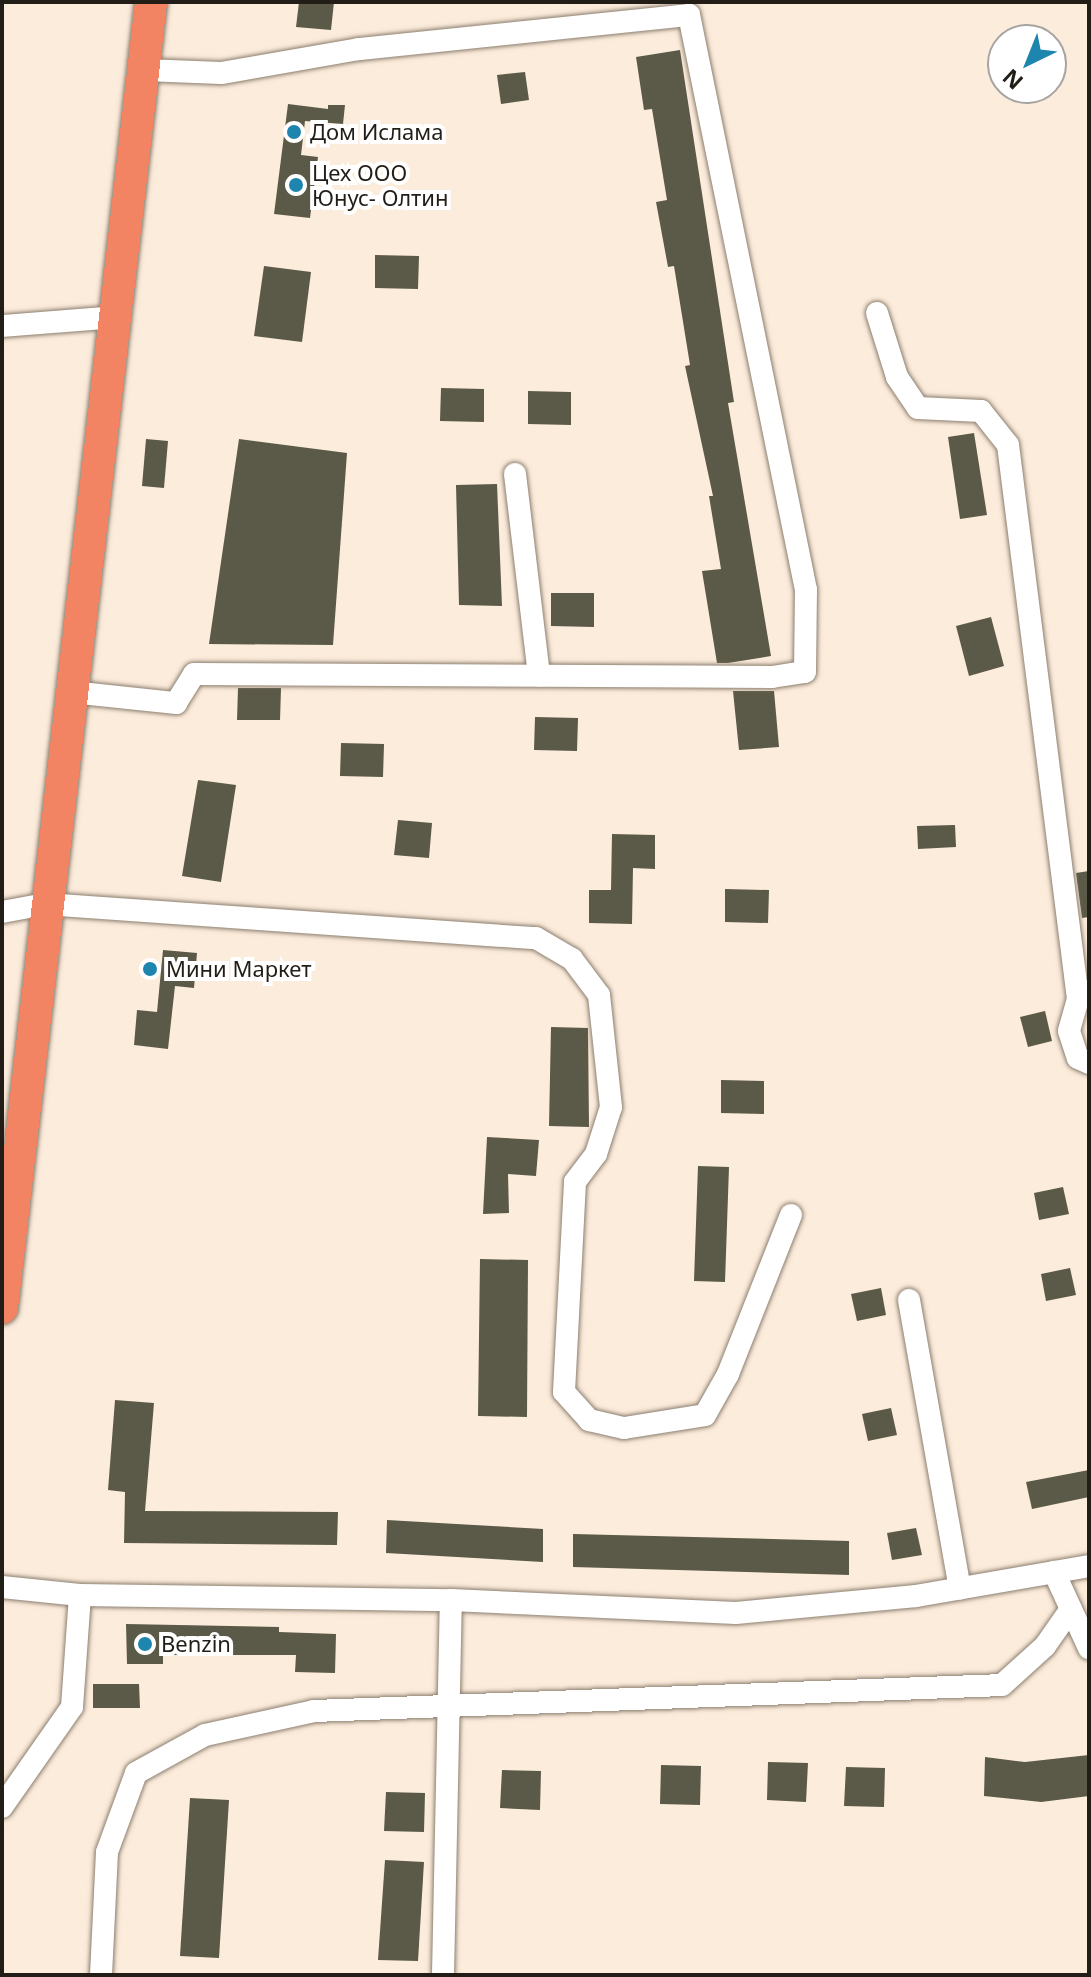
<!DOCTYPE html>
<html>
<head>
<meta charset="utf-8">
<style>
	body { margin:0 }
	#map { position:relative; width:1091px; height:1977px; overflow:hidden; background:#fcecdb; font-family:"Noto Sans",sans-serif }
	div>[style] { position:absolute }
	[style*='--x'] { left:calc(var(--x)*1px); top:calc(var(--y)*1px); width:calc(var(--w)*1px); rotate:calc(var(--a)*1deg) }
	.building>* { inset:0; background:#5b5947 }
	.roads { filter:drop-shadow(0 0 2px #8c7f70) drop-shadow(0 0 2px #8c7f70) }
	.minor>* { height:22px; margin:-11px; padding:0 11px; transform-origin:11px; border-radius:11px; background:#fff }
	.highway>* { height:32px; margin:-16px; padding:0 16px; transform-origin:16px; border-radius:16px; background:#f38463 }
	.dots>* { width:22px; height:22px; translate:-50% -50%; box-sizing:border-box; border:4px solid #fff; border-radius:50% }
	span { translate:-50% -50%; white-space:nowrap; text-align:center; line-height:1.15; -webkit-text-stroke:8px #fff; paint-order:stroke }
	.poi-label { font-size:22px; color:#231d17 }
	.left { translate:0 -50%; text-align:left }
	.frame { position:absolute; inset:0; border:4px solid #231d17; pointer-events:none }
	.north { position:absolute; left:987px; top:24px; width:80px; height:80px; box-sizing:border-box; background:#fff; border:2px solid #a7a5a2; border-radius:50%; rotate:223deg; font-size:22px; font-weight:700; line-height:32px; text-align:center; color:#231d17 }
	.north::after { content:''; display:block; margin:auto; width:28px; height:36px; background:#1e85ae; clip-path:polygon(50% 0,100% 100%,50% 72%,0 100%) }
</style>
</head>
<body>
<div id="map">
	<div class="building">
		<div style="clip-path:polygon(299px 2px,334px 2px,331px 30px,296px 27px)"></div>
		<div style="clip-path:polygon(680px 50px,734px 402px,728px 403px,771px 656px,728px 663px,717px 663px,702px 571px,721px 569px,709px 496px,713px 496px,685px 366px,690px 365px,674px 266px,668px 267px,656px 202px,667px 200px,652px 109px,644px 110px,636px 57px)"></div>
		<div style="clip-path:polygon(525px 72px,529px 100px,501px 104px,497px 75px)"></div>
		<div style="clip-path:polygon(288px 104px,328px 109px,328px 105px,345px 105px,343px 124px,305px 121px,301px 155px,318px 157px,310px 218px,274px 214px)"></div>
		<div style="clip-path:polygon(375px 255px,419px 256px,418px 289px,375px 288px)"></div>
		<div style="clip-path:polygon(264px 266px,311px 272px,302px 342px,254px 336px)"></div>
		<div style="clip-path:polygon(441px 388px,484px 389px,484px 422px,440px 421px)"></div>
		<div style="clip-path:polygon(528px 391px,571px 392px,571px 425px,528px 424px)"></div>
		<div style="clip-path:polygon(974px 433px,987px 515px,960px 519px,948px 437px)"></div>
		<div style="clip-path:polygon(146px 439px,168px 441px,164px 488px,142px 486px)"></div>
		<div style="clip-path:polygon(239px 439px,347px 453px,333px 645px,209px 644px)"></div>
		<div style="clip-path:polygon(497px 484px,502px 606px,459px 605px,456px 485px)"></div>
		<div style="clip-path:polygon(551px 593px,594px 593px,594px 627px,551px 626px)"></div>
		<div style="clip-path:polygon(991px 617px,1004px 666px,969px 676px,956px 626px)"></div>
		<div style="clip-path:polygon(238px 688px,281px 688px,280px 720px,237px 720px)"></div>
		<div style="clip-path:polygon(733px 691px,774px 691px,779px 747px,739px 750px)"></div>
		<div style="clip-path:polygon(535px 717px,578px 718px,577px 751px,534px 750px)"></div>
		<div style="clip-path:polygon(341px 743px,384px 744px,383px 777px,340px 776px)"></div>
		<div style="clip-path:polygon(198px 780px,236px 785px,221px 882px,182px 876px)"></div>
		<div style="clip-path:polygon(398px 820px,432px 823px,429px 858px,394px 855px)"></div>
		<div style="clip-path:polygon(955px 825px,956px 847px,918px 849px,917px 826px)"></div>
		<div style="clip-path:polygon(612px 834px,655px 835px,655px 869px,633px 868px,632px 924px,589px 923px,589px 890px,611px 890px)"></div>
		<div style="clip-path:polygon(1089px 871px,1089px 917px,1082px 918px,1076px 873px)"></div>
		<div style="clip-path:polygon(725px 889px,769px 890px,768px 923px,725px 922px)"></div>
		<div style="clip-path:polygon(163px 950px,197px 953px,194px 988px,175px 986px,168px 1049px,134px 1045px,137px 1010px,157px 1012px)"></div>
		<div style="clip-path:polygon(1045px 1011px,1052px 1041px,1028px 1047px,1020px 1017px)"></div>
		<div style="clip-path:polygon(551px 1027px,588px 1028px,589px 1127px,549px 1126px)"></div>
		<div style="clip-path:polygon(721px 1080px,764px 1081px,764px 1114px,721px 1113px)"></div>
		<div style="clip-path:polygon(487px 1137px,539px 1140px,536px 1176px,508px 1174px,509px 1213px,483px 1214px)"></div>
		<div style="clip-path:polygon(698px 1166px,729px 1167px,725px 1282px,694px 1281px)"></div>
		<div style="clip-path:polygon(1063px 1187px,1069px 1214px,1039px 1220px,1034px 1193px)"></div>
		<div style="clip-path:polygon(480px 1259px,528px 1260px,527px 1417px,478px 1416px)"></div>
		<div style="clip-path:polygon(1070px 1268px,1076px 1295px,1046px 1301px,1041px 1274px)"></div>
		<div style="clip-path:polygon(881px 1288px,886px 1315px,857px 1321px,851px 1294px)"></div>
		<div style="clip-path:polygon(115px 1400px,154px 1403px,145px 1511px,338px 1512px,337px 1545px,124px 1543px,125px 1492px,108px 1490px)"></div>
		<div style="clip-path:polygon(891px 1408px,897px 1435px,868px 1441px,862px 1414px)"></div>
		<div style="clip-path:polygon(1089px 1470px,1089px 1497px,1032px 1509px,1026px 1482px)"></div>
		<div style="clip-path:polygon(387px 1520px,543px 1529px,543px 1562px,386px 1553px)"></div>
		<div style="clip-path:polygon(916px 1528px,922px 1555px,892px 1560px,887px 1533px)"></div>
		<div style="clip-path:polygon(573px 1534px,849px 1541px,849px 1575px,573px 1567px)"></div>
		<div style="clip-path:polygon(126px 1624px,279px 1627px,279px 1632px,336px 1634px,335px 1673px,295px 1672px,296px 1655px,163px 1655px,163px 1664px,127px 1664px)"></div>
		<div style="clip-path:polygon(93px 1684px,139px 1684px,140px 1708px,93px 1708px)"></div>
		<div style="clip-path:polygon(1089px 1755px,1089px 1796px,1041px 1802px,984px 1796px,985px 1757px,1025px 1762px)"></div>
		<div style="clip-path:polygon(768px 1762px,808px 1763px,806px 1802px,767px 1800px)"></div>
		<div style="clip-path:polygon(661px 1765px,701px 1766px,700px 1805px,660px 1804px)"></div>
		<div style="clip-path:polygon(846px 1767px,885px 1768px,884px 1807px,844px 1806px)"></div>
		<div style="clip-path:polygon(502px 1770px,541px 1771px,540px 1810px,500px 1808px)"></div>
		<div style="clip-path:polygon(386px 1792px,425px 1793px,424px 1832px,384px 1831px)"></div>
		<div style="clip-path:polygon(190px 1798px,229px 1800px,219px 1958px,180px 1956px)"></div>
		<div style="clip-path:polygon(385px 1860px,424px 1862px,418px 1961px,378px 1960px)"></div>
	</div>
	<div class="roads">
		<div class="minor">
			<div style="--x:877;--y:313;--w:67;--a:72.6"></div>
			<div style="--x:897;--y:377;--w:37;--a:56"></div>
			<div style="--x:918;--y:408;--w:63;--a:2.7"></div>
			<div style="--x:981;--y:411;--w:43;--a:51.5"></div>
			<div style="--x:1008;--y:445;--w:558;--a:82.8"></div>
			<div style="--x:2;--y:326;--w:114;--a:-4.5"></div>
			<div style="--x:515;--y:474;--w:203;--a:83.2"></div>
			<div style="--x:71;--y:692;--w:106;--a:6"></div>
			<div style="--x:176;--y:703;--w:34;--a:-58"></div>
			<div style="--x:194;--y:674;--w:578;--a:0.3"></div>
			<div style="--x:772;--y:677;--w:33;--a:-9"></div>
			<div style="--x:805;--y:672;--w:82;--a:-89.3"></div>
			<div style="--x:806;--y:590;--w:587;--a:-101.5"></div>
			<div style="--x:689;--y:15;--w:332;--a:174.1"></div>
			<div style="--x:359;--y:49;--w:140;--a:170.1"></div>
			<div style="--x:221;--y:73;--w:77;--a:-177.8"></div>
			<div style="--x:2;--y:912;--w:44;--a:-10.5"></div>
			<div style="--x:45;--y:904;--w:492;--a:4"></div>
			<div style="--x:536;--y:938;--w:42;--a:30.3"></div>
			<div style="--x:572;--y:959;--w:45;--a:53.1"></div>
			<div style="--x:599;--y:995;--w:113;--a:83.9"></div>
			<div style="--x:611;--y:1107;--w:49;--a:107.7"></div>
			<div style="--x:596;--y:1154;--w:35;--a:127"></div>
			<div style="--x:575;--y:1182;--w:210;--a:93"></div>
			<div style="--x:564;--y:1392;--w:38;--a:48"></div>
			<div style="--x:589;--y:1420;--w:36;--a:13"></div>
			<div style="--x:624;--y:1428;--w:82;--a:-9.1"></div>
			<div style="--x:705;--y:1415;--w:47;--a:-60.7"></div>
			<div style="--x:728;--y:1374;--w:171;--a:-68.4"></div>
			<div style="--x:1088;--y:991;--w:13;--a:141"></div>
			<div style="--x:1078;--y:999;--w:33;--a:106"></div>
			<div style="--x:1069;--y:1031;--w:28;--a:72"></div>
			<div style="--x:1078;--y:1058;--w:12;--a:24"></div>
			<div style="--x:909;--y:1300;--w:293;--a:80"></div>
			<div style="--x:1054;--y:1572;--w:84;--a:65.3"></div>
			<div style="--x:2;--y:1587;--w:78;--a:5.9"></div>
			<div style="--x:80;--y:1595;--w:371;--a:0.8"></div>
			<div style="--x:451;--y:1600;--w:285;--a:2.6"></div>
			<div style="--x:736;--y:1613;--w:181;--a:-5.4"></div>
			<div style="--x:916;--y:1596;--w:176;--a:-9.8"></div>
			<div style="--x:2;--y:1807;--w:122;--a:-55"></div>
			<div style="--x:72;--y:1707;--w:112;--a:-85.9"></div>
			<div style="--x:101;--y:1975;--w:123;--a:-87.2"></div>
			<div style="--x:107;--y:1852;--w:84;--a:-69.8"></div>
			<div style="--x:136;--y:1773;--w:79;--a:-28.8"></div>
			<div style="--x:205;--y:1735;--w:112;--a:-12.4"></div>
			<div style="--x:314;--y:1711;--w:688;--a:-2.16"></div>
			<div style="--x:1002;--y:1685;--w:58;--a:-42.2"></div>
			<div style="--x:1045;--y:1646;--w:45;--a:-54.9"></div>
			<div style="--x:443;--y:1975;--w:375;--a:-88.8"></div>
		</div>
		<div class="highway">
			<div style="--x:2;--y:1308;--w:1314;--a:-83.49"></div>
		</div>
	</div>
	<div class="dots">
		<div style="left:294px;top:132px;background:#1e85ae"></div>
		<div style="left:296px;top:185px;background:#1e85ae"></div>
		<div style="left:150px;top:969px;background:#1e85ae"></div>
		<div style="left:145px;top:1644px;background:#1e85ae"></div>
	</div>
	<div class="poi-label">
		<span class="left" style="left:310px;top:132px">Дом Ислама</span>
		<span class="left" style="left:312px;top:185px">Цех ООО<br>Юнус- Олтин</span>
		<span class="left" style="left:166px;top:969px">Мини Маркет</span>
		<span class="left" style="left:161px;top:1644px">Benzin</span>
	</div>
	<div class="frame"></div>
	<div class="north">N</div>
</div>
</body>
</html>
